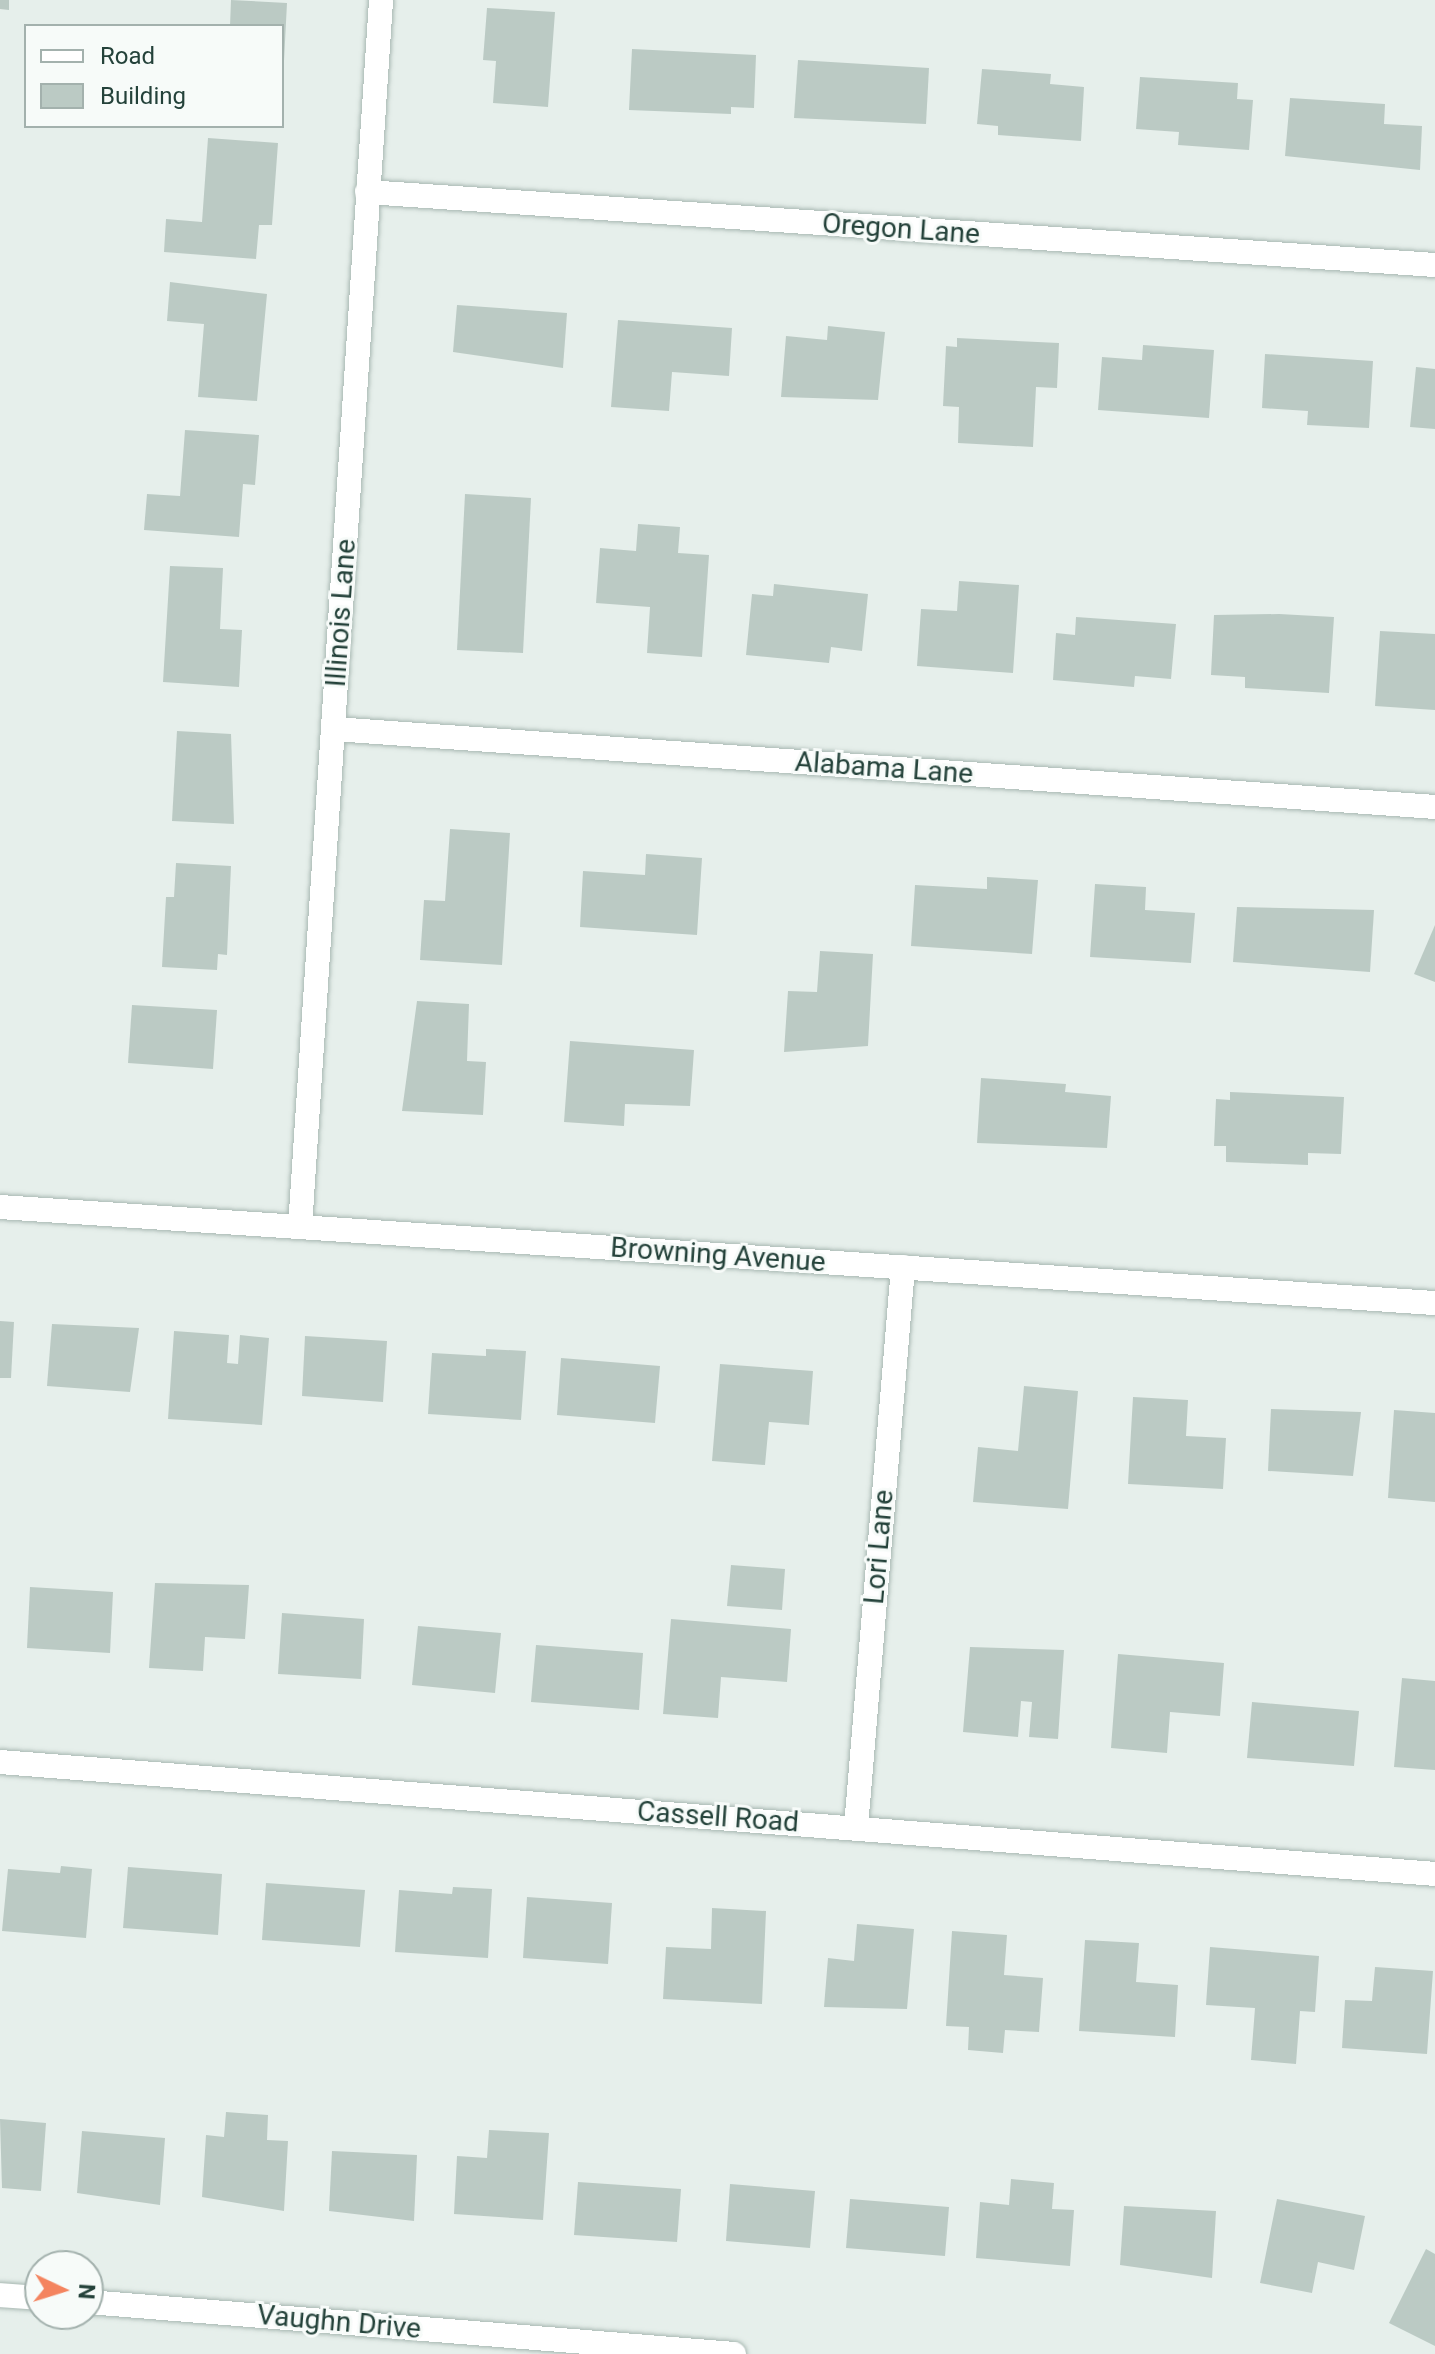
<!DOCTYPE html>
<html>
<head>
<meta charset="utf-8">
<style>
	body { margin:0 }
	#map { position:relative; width:1435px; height:2354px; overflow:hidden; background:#e6efeb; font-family:Roboto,sans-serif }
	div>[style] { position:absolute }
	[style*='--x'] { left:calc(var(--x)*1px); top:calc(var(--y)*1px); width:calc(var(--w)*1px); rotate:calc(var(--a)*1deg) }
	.building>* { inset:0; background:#bbcac4 }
	.roads { filter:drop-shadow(0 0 2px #a8b8b2) drop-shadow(0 0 2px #a8b8b2) }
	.minor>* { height:24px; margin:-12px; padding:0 12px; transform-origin:12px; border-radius:12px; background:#fff }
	span { translate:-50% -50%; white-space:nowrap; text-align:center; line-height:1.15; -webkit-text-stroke:6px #f7fbf9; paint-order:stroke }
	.street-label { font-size:28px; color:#24423a }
	.legend { position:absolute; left:24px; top:24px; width:260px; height:104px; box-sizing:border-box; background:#f7fbf9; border:2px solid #a3b1ad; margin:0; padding:10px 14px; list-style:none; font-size:24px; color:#24423a }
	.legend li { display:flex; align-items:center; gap:16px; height:40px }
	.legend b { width:40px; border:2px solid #a3b1ad }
	.north { position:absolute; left:24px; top:2250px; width:80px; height:80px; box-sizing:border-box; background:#f7fbf9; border:2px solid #a3b1ad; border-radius:50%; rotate:94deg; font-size:22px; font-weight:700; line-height:32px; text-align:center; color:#24423a }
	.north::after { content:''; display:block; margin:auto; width:28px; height:36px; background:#f4845f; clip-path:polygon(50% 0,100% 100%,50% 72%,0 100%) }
</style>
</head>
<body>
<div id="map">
	<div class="building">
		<div style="clip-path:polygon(0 0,9px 0,9px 10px,0 9px)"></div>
		<div style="clip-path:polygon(231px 0,287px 3px,284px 61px,282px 26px,230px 26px)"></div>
		<div style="clip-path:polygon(487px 8px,555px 12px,548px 107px,493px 103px,496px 61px,483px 60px)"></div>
		<div style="clip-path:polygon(632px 49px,756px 55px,754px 108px,731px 107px,731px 114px,629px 110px)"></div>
		<div style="clip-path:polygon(798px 60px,929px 68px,926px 124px,794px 118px)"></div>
		<div style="clip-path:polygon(982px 69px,1051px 74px,1050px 84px,1084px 87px,1081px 141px,998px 135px,998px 126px,977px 124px)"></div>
		<div style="clip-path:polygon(1140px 77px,1238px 83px,1237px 99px,1253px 100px,1249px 150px,1178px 145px,1179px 132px,1136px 129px)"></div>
		<div style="clip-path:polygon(1290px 98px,1385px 104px,1384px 124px,1422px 126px,1420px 170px,1285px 156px)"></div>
		<div style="clip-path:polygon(208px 138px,278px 143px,272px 225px,259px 225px,256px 259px,164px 252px,166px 219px,202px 222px)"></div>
		<div style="clip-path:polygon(170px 282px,267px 294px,257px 401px,198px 397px,204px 324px,167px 321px)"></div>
		<div style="clip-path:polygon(457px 305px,567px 313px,563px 368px,453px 352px)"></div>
		<div style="clip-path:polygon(618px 320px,732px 328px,729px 376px,672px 372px,669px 411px,611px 407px)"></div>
		<div style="clip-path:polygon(828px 326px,885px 332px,878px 400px,781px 397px,786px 336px,827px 340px)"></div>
		<div style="clip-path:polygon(957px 338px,1059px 343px,1057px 388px,1036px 387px,1033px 447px,958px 443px,959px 407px,943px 406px,946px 346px,957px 347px)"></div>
		<div style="clip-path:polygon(1143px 345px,1214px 350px,1209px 418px,1098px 410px,1102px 357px,1142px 360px)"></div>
		<div style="clip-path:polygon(1265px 354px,1373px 361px,1369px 428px,1307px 425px,1308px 411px,1262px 408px)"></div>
		<div style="clip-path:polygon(1416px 367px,1435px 369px,1435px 429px,1410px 427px)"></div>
		<div style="clip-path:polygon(185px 430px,259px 435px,255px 485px,243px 484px,239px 537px,144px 530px,147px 494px,180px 496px)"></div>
		<div style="clip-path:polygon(465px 494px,531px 498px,523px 653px,457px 650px)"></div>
		<div style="clip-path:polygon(638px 524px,680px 527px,678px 553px,709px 555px,702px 657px,647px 653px,650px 607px,596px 603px,600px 548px,636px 551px)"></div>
		<div style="clip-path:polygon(170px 566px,223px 568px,220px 629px,242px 630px,239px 687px,163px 682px)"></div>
		<div style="clip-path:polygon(959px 581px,1019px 585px,1013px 673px,917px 666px,921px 609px,957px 611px)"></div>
		<div style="clip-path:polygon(774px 584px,868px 594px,862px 651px,831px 647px,829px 663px,746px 655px,752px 594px,773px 596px)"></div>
		<div style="clip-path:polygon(1279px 614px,1334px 617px,1329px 693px,1245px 688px,1245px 677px,1211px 675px,1214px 615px)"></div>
		<div style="clip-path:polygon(1076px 617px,1176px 624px,1171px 679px,1135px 676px,1134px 687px,1053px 680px,1056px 633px,1075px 635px)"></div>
		<div style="clip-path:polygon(1380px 631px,1435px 634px,1435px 710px,1375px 706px)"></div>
		<div style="clip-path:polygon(177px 731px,231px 734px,234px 824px,172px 821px)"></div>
		<div style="clip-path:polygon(450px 829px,510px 833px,502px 965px,420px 960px,424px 900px,445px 901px)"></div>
		<div style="clip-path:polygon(646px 854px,702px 858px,697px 935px,580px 927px,583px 871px,645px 875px)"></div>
		<div style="clip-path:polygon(176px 863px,231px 866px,227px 955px,218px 954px,217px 970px,162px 967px,166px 897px,174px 897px)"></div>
		<div style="clip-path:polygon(987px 877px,1038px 880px,1032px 954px,911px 946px,915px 885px,987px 889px)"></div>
		<div style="clip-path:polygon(1095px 884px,1146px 887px,1145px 910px,1195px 913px,1191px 963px,1090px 957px)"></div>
		<div style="clip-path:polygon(1237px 907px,1374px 910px,1370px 972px,1233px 962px)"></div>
		<div style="clip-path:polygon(1435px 925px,1435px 982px,1414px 974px)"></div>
		<div style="clip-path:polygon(820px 951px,873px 954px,868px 1046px,784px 1052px,788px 991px,817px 992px)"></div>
		<div style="clip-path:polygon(417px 1001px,469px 1004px,467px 1061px,486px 1062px,483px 1115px,402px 1111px)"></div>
		<div style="clip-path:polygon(132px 1005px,217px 1010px,213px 1069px,128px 1063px)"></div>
		<div style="clip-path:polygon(570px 1041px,694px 1050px,690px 1106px,625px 1104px,624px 1126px,564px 1122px)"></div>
		<div style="clip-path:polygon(981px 1078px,1066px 1084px,1065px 1092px,1111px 1096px,1107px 1148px,977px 1143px)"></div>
		<div style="clip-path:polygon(1230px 1092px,1344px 1097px,1341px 1154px,1308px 1153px,1308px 1165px,1226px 1162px,1226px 1146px,1214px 1146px,1216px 1099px,1230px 1100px)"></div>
		<div style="clip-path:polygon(0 1321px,14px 1322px,11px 1378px,0 1378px)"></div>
		<div style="clip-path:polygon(52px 1324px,139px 1328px,130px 1392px,47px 1386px)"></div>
		<div style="clip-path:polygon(174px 1331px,229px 1335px,227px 1363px,238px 1364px,240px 1335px,269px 1338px,262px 1425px,168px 1419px)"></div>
		<div style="clip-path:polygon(305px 1336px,387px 1341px,383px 1402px,302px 1396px)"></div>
		<div style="clip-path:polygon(486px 1349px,526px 1351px,521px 1420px,428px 1414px,432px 1353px,486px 1356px)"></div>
		<div style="clip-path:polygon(561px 1358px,660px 1366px,655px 1423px,557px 1415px)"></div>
		<div style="clip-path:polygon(720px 1364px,813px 1371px,809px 1425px,769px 1422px,765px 1465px,712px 1461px)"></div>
		<div style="clip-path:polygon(1024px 1386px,1078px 1391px,1068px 1509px,973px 1502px,978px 1447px,1018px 1451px)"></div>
		<div style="clip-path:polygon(1133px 1397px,1188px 1400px,1186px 1436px,1226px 1438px,1223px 1489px,1128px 1484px)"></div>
		<div style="clip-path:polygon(1271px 1409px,1361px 1412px,1353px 1476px,1268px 1471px)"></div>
		<div style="clip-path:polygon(1394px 1410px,1435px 1413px,1435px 1502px,1388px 1498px)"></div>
		<div style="clip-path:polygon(731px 1565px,785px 1569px,782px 1610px,727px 1606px)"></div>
		<div style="clip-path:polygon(155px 1583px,249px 1585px,245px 1639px,205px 1637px,203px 1671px,149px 1668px)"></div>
		<div style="clip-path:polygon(30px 1587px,113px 1592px,110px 1653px,27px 1648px)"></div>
		<div style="clip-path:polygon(282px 1613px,364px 1619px,361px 1679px,278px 1674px)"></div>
		<div style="clip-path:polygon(671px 1619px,791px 1629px,787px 1682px,721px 1677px,718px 1718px,663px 1714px)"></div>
		<div style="clip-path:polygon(418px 1626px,501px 1633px,495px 1693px,412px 1685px)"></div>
		<div style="clip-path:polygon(536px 1645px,643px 1653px,639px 1710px,531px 1702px)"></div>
		<div style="clip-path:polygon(970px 1647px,1064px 1650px,1058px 1739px,1029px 1737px,1032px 1702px,1021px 1701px,1018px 1737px,963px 1732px)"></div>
		<div style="clip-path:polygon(1118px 1654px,1224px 1663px,1220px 1716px,1170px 1712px,1167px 1753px,1111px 1748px)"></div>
		<div style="clip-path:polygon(1402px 1678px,1435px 1681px,1435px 1770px,1394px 1767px)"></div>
		<div style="clip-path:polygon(1252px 1702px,1359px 1711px,1354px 1766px,1247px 1758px)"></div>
		<div style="clip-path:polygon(61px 1866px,92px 1869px,86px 1938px,2px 1931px,8px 1869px,60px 1873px)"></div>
		<div style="clip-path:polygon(128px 1867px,222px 1874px,218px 1935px,123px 1928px)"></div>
		<div style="clip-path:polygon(266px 1883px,365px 1890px,360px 1947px,262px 1940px)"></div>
		<div style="clip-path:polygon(453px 1887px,492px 1889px,488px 1958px,395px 1952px,399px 1890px,452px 1894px)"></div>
		<div style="clip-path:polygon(527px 1897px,612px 1903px,608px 1964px,523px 1958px)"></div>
		<div style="clip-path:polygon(712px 1908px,766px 1911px,762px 2004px,663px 1999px,666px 1947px,711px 1949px)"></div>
		<div style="clip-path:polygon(857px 1924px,914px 1929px,907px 2009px,824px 2007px,828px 1958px,854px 1961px)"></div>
		<div style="clip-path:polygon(952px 1931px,1007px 1935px,1004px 1975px,1043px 1978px,1039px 2032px,1005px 2030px,1003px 2053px,968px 2050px,969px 2027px,946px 2026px)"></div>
		<div style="clip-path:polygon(1085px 1940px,1139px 1943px,1136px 1982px,1178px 1985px,1175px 2037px,1079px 2031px)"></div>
		<div style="clip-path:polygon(1210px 1947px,1319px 1956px,1315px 2012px,1300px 2011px,1296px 2064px,1251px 2060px,1255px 2008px,1206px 2005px)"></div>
		<div style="clip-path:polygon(1375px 1967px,1433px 1971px,1427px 2054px,1342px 2048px,1345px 2000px,1372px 2001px)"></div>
		<div style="clip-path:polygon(226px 2112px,268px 2115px,267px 2140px,288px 2141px,284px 2211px,202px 2197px,206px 2135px,224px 2137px)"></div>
		<div style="clip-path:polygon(0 2119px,46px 2123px,41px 2191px,2px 2188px)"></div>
		<div style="clip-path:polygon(489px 2130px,549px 2133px,543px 2220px,454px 2214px,457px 2156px,487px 2158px)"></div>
		<div style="clip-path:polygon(82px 2131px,165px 2138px,160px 2205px,77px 2193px)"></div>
		<div style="clip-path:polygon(332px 2151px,417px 2155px,414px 2221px,329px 2211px)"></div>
		<div style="clip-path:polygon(1011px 2179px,1054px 2183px,1052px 2209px,1074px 2210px,1070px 2266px,976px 2258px,980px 2202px,1009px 2205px)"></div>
		<div style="clip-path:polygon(578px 2182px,681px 2189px,677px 2242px,574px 2235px)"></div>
		<div style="clip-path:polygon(730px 2184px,815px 2191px,810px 2248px,726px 2241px)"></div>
		<div style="clip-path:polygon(850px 2199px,949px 2207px,945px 2256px,846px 2248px)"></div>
		<div style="clip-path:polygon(1277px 2199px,1365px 2216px,1354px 2270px,1318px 2262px,1312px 2293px,1260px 2283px)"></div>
		<div style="clip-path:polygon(1124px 2206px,1216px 2211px,1212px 2278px,1120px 2265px)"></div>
		<div style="clip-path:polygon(1426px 2249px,1435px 2254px,1435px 2346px,1389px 2323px)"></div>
	</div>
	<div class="roads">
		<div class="minor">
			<div style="--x:367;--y:192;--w:1070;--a:3.91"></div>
			<div style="--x:334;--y:729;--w:1104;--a:4.05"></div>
			<div style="--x:0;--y:1207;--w:1438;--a:3.83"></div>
			<div style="--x:300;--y:1227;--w:1230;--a:-86.22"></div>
			<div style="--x:0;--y:1762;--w:1439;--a:4.46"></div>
			<div style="--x:856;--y:1827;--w:562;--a:-85.2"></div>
			<div style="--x:0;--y:2295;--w:40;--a:4.3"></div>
			<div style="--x:88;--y:2302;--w:648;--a:4.6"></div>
		</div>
	</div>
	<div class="street-label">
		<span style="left:901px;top:229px;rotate:4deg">Oregon Lane</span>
		<span style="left:341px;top:613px;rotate:-86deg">Illinois Lane</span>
		<span style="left:884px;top:768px;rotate:4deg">Alabama Lane</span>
		<span style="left:718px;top:1255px;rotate:4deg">Browning Avenue</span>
		<span style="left:879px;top:1547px;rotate:-85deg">Lori Lane</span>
		<span style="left:718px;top:1817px;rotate:4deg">Cassell Road</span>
		<span style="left:339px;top:2322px;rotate:5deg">Vaughn Drive</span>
	</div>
	<ul class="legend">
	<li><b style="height:10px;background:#fff"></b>Road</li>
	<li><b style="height:22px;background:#bbcac4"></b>Building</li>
	</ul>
	<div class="north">N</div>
</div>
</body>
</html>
